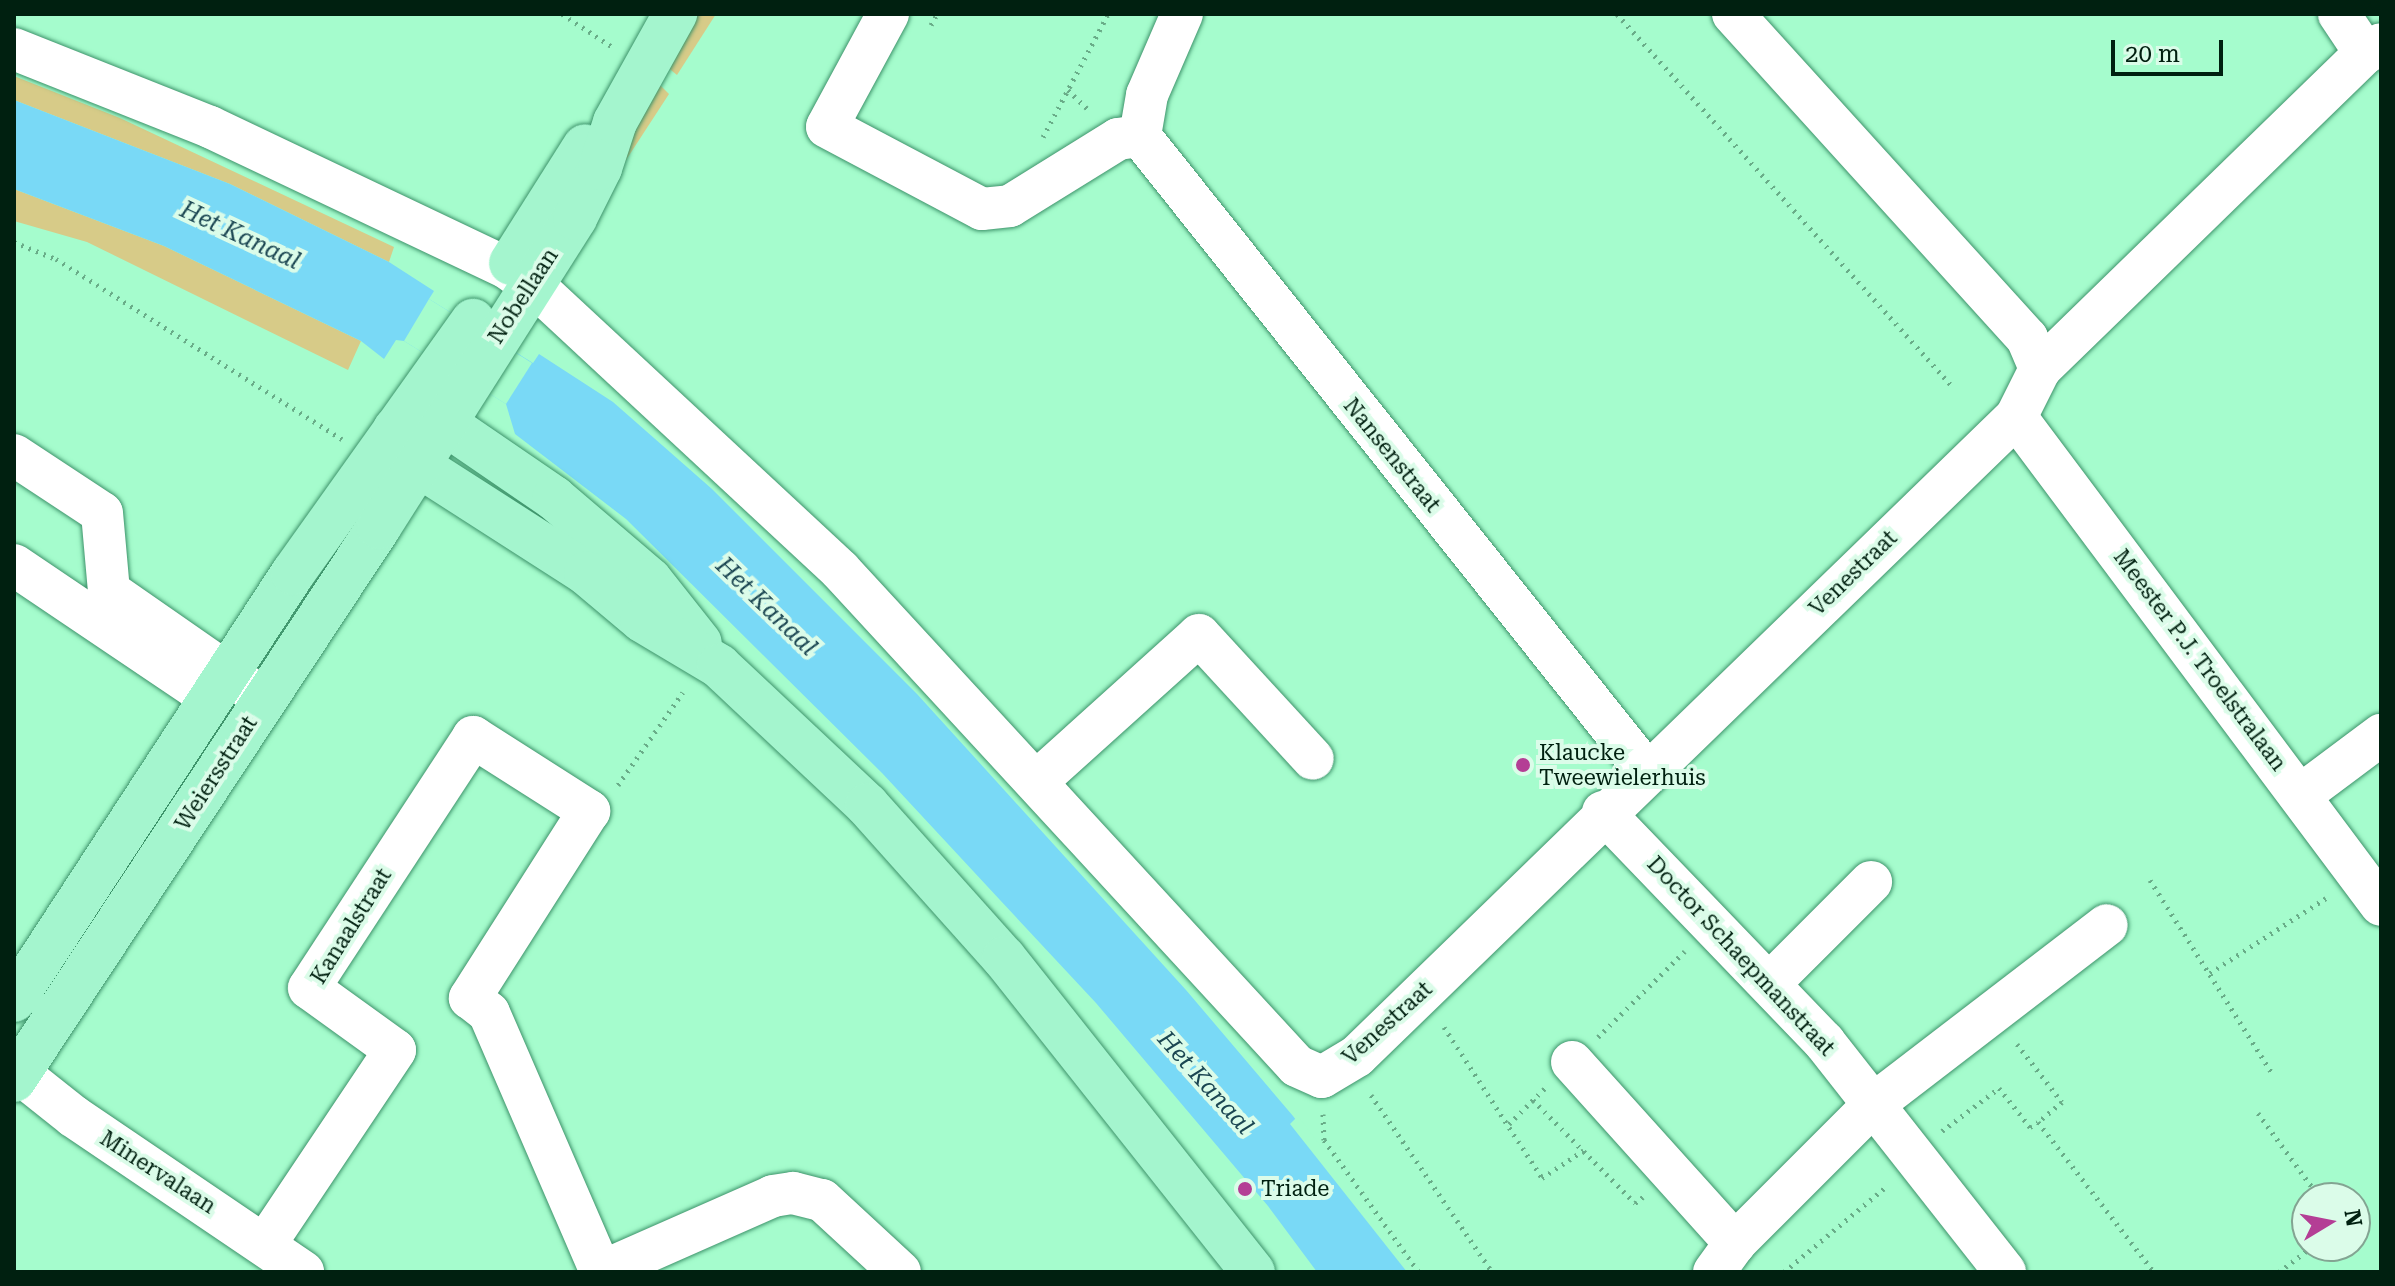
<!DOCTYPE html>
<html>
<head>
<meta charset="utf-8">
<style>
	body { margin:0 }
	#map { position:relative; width:2395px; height:1286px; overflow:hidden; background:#a5fccd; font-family:"Roboto Serif",serif }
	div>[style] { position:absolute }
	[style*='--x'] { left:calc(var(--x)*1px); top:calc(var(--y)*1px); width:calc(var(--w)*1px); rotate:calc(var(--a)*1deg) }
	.green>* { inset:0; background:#d7cb88 }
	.water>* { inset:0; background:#79d9f6 }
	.pier>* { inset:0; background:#a5fccd }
	.path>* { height:5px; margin-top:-2.5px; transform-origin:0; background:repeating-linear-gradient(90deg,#69ac88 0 2px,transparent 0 8px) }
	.roads { filter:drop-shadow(0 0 2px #3d936a) drop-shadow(0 0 2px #3d936a) }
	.minor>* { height:42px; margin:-21px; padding:0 21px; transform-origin:21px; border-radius:21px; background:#fff }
	.major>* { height:44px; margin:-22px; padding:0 22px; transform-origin:22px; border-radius:22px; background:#a4f5ce }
	.dots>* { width:22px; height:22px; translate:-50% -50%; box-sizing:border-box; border:4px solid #dbfce9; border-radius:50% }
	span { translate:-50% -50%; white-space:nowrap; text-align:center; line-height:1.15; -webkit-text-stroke:8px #dbfce9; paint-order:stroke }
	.street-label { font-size:22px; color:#002010 }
	.poi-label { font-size:22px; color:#002010 }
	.left { translate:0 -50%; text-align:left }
	.water-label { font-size:24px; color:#1b4652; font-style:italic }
	.frame { position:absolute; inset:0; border:16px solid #002010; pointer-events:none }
	.north { position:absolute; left:2291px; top:1182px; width:80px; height:80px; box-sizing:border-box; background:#dbfce9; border:2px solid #83a492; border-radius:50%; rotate:80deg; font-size:22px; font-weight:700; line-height:32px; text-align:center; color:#002010 }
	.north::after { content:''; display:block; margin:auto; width:28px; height:36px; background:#b43e95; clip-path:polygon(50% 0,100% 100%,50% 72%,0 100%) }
	.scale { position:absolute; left:2111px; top:40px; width:112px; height:36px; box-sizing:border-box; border:4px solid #002010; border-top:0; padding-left:10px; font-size:24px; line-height:28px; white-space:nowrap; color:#002010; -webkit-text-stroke:6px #dbfce9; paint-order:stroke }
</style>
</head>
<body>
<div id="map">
	<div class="green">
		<div style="clip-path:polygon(698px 14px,716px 14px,677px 75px,666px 66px)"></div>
		<div style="clip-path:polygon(14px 76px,120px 118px,394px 247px,389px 262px,230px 184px,14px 100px)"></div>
		<div style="clip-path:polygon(659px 84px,669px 94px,587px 220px)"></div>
		<div style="clip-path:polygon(14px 189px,164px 246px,361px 341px,348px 370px,87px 242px,14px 221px)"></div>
	</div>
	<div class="water">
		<div style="clip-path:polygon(14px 100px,230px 184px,389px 262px,434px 291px,429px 299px,533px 363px,539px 354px,613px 402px,712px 489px,917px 694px,1186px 990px,1293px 1116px,1411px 1272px,1317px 1272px,1268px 1206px,1096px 1003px,1000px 900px,882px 773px,626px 519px,515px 434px,506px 404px,404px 341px,396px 340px,384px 359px,361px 341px,164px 246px,14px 189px)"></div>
	</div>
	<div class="pier">
		<div style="clip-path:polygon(429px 299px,532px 363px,506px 404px,404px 341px)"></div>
		<div style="clip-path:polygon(1298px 1116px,1414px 1270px,1415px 1272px,1407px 1272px,1290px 1124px)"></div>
	</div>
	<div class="path">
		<div style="--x:562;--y:14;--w:59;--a:33.1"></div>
		<div style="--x:1617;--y:14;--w:499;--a:48"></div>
		<div style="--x:931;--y:25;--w:13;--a:-61"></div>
		<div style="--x:1068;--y:90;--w:30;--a:44"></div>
		<div style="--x:1043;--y:137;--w:139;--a:-62.1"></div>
		<div style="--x:14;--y:242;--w:45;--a:22"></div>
		<div style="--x:56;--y:259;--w:338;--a:32.2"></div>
		<div style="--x:618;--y:785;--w:113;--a:-55"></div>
		<div style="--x:2150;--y:880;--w:228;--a:57.7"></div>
		<div style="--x:2210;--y:973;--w:138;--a:-32.9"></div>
		<div style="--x:1444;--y:1027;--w:180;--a:57"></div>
		<div style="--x:1542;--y:1178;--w:50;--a:-33.7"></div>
		<div style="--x:1598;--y:1037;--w:122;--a:-44.7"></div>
		<div style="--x:2017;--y:1044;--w:73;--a:52.2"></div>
		<div style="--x:2062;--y:1102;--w:31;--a:140"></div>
		<div style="--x:2038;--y:1122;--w:190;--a:52.3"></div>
		<div style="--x:1371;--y:1095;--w:214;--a:55.6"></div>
		<div style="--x:1533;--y:1100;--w:145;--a:45.3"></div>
		<div style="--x:1635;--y:1203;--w:10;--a:-37"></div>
		<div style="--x:2258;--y:1113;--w:105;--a:53.9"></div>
		<div style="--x:1323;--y:1114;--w:26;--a:88"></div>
		<div style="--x:1324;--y:1140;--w:163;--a:54.3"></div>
		<div style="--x:1509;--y:1124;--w:51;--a:-45"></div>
		<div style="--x:1942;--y:1131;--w:71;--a:-37"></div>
		<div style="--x:1999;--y:1088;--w:50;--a:51.5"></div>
		<div style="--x:2030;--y:1127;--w:9;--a:-32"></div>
		<div style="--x:1784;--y:1272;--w:134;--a:-39.9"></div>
		<div style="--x:2279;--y:1272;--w:43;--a:-37.4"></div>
	</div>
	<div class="roads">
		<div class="minor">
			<div style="--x:888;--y:14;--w:128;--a:118.4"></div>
			<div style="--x:827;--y:127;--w:175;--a:27.9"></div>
			<div style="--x:982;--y:209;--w:28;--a:-6"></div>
			<div style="--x:1010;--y:206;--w:127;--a:-31.8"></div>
			<div style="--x:1118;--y:139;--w:22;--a:-8"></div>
			<div style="--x:1182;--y:14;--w:88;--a:113.4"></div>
			<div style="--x:1147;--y:95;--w:42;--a:99.7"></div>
			<div style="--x:1140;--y:136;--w:812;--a:51.45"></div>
			<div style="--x:1733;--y:14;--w:438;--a:47.8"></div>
			<div style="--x:2027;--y:338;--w:34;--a:67"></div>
			<div style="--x:2339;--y:14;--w:47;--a:56.3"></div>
			<div style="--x:14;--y:49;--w:211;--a:21.7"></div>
			<div style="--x:210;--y:127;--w:329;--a:25.4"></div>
			<div style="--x:507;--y:268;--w:44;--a:35.8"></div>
			<div style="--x:543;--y:294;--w:405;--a:42.9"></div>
			<div style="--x:840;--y:570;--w:674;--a:47.34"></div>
			<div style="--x:1297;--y:1066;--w:27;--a:24"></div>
			<div style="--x:1322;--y:1077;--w:41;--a:-31"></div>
			<div style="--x:1357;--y:1056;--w:918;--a:-44.12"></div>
			<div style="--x:2016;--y:417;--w:54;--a:-63.4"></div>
			<div style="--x:2040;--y:369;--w:453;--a:-44.2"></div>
			<div style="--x:2365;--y:53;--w:18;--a:-29"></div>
			<div style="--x:2016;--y:417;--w:609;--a:53.21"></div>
			<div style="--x:14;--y:455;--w:105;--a:33.4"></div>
			<div style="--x:102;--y:513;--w:78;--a:84.9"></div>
			<div style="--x:109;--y:591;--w:180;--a:34.8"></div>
			<div style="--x:14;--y:565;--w:238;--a:34"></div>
			<div style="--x:1037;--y:781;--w:218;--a:-42"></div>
			<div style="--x:1199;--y:635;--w:168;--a:47.4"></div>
			<div style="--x:2302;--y:794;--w:99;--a:-36.8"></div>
			<div style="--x:1603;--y:812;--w:320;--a:46.1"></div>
			<div style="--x:1825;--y:1043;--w:291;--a:51.8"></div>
			<div style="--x:1770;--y:983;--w:143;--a:-45"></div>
			<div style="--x:1572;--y:1062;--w:244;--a:48"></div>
			<div style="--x:1735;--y:1243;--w:198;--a:-45"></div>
			<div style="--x:1875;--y:1103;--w:292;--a:-37.5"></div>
			<div style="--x:14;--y:1069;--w:75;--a:38.5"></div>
			<div style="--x:73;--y:1116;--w:278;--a:34.1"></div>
			<div style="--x:266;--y:1243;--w:232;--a:-56.2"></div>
			<div style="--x:395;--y:1050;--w:106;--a:-144.2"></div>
			<div style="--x:309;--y:988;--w:300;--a:-56.8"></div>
			<div style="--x:473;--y:737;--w:138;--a:32.5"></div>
			<div style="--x:589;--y:811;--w:222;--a:122.5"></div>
			<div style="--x:470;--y:998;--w:24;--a:38"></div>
			<div style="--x:489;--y:1013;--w:282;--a:66.6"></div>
			<div style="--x:601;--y:1272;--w:188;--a:-23.8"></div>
			<div style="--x:773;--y:1196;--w:20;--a:-9"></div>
			<div style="--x:793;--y:1193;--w:30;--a:14"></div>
			<div style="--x:822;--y:1200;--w:106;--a:42.7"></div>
			<div style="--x:1714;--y:1272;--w:36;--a:-54"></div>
		</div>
		<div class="major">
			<div style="--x:511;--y:263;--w:138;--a:-57.7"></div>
			<div style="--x:413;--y:426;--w:30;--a:-8"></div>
			<div style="--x:443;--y:422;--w:135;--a:34.4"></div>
			<div style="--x:554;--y:498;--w:126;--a:40.5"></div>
			<div style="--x:650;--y:580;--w:80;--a:51.6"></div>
			<div style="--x:395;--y:429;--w:43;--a:57.4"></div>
			<div style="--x:418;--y:465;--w:200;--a:32.7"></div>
			<div style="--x:586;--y:573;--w:73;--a:40"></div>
			<div style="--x:642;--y:620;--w:90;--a:30.9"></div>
			<div style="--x:719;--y:666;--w:203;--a:43.2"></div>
			<div style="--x:867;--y:805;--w:205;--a:48.2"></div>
			<div style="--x:1004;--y:958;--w:401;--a:51.6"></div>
			<div style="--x:14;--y:1000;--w:510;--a:-56.84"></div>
			<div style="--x:293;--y:573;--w:310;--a:-54.5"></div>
			<div style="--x:14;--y:1080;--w:663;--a:-56.57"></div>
			<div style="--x:379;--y:527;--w:366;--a:-57.6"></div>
			<div style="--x:575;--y:218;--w:56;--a:-63.4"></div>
			<div style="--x:600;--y:168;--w:48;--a:-71.9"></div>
			<div style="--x:615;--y:122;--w:124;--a:-60.9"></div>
		</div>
	</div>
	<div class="dots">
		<div style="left:1523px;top:765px;background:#b43e95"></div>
		<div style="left:1245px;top:1189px;background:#b43e95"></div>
	</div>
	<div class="street-label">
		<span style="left:523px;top:296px;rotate:-57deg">Nobellaan</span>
		<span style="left:1392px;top:455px;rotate:51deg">Nansenstraat</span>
		<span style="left:1853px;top:573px;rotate:-44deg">Venestraat</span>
		<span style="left:2200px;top:660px;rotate:53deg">Meester P.J. Troelstralaan</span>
		<span style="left:216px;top:773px;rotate:-57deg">Weiersstraat</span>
		<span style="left:351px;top:926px;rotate:-58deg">Kanaalstraat</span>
		<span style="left:1741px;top:956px;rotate:47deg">Doctor Schaepmanstraat</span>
		<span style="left:1387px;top:1023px;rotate:-42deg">Venestraat</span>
		<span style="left:158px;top:1172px;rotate:33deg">Minervalaan</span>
	</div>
	<div class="poi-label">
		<span class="left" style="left:1539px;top:765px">Klaucke<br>Tweewielerhuis</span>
		<span class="left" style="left:1261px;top:1189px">Triade</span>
	</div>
	<div class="water-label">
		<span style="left:240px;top:236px;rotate:25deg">Het Kanaal</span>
		<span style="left:766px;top:607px;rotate:44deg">Het Kanaal</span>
		<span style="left:1205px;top:1083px;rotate:48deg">Het Kanaal</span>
	</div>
	<div class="frame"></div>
	<div class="north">N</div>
	<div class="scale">20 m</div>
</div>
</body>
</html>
